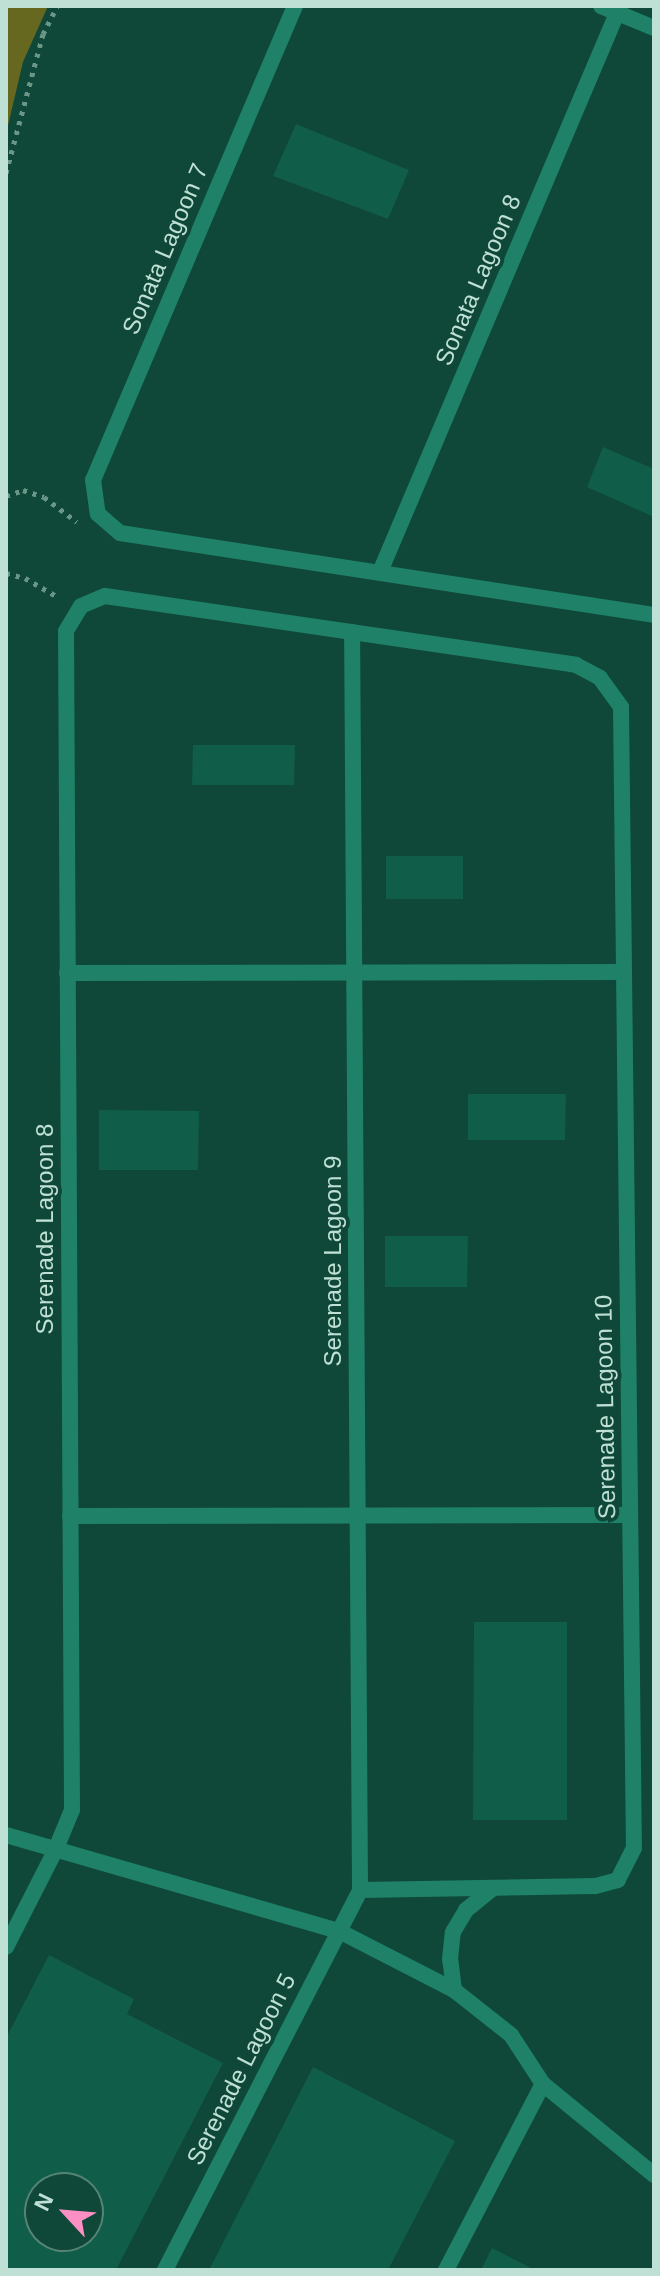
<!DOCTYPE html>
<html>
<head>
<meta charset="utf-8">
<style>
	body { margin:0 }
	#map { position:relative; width:660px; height:2276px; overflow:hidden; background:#0f4738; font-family:Arial,sans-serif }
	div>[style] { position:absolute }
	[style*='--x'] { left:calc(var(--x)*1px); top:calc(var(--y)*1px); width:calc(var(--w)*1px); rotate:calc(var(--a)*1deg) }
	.water>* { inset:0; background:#666820 }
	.building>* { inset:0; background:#105d49 }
	.path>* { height:5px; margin-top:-2.5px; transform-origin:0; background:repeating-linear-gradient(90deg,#6a9688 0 4px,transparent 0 10px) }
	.minor>* { height:16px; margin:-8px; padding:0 8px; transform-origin:8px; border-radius:8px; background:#1f8168 }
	span { translate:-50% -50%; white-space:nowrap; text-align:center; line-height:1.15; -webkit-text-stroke:8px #0f4738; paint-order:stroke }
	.street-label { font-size:24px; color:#bfe0d4 }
	.frame { position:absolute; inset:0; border:8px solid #bfe0d4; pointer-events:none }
	.north { position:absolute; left:24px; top:2172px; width:80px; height:80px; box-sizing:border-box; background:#0f4738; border:2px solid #558476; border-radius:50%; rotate:296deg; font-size:22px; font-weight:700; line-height:32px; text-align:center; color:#bfe0d4 }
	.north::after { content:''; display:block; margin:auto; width:28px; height:36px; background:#fc8fc3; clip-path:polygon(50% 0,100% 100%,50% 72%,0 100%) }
</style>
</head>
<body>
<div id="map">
	<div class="water">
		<div style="clip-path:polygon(6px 6px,48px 6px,23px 62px,6px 134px)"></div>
	</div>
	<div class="building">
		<div style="clip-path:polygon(296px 124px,409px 170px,388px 219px,273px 176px)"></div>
		<div style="clip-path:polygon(603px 447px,654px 469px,654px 517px,587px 487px)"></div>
		<div style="clip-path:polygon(193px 745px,295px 745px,294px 785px,192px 785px)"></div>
		<div style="clip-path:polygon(386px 856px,463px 856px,463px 899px,386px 899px)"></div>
		<div style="clip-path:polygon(468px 1094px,566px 1094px,565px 1140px,468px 1140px)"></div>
		<div style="clip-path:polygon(99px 1110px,199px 1111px,198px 1170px,99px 1170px)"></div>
		<div style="clip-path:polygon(385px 1236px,468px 1236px,467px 1287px,385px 1287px)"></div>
		<div style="clip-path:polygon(474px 1622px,567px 1622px,567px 1820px,473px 1820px)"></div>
		<div style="clip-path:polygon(evenodd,49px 1955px,134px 1999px,127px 2014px,223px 2063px,116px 2270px,6px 2270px,6px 2038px,49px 1955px,40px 2188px,88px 2188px,88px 2236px,40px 2236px,40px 2188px)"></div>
		<div style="clip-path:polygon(313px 2067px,455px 2141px,388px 2270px,209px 2270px)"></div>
		<div style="clip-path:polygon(492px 2248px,535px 2270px,481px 2270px)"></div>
	</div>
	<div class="path">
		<div style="--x:6;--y:173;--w:144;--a:-75.1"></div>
		<div style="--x:43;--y:34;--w:31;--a:-63"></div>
		<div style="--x:6;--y:496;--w:18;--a:-19"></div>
		<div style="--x:23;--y:490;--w:22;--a:18"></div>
		<div style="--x:44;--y:497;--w:41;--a:37.1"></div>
		<div style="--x:6;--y:573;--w:20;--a:15"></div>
		<div style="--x:25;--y:578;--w:39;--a:30"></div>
	</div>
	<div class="minor">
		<div style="--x:295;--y:6;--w:515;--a:113.08"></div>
		<div style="--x:93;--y:480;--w:34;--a:82"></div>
		<div style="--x:98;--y:514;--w:29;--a:41"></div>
		<div style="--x:120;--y:533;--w:540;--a:8.73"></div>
		<div style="--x:601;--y:6;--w:57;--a:22.5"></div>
		<div style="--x:380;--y:572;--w:615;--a:-67.02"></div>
		<div style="--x:67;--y:973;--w:557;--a:-0.1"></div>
		<div style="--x:70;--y:1516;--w:560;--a:-0.1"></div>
		<div style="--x:6;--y:1835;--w:347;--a:16.1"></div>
		<div style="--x:339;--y:1931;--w:129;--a:27.2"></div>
		<div style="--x:454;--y:1990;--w:73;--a:38.3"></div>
		<div style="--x:511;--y:2035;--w:59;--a:56.9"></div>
		<div style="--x:543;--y:2084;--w:144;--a:39.3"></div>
		<div style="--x:6;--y:1947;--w:108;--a:-63"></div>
		<div style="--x:55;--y:1851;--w:44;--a:-67.5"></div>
		<div style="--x:72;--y:1810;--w:1179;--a:-90.29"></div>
		<div style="--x:66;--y:631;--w:29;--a:-59"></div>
		<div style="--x:81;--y:606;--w:26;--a:-23"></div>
		<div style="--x:105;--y:596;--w:476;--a:8.3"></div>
		<div style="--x:576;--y:665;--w:27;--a:28"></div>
		<div style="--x:600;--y:678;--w:36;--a:54"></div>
		<div style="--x:621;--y:707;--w:1141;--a:89.35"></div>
		<div style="--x:634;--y:1848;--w:36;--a:117"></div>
		<div style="--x:618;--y:1880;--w:24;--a:165"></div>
		<div style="--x:595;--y:1886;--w:235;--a:179"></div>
		<div style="--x:454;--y:1990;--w:31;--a:-97"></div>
		<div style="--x:450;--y:1959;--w:27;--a:-84"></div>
		<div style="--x:453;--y:1932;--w:26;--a:-59"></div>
		<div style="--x:466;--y:1910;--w:35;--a:-39"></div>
		<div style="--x:165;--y:2270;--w:427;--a:-62.8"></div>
		<div style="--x:360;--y:1890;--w:1258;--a:-90.36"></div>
		<div style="--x:446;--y:2270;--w:210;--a:-62.5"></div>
	</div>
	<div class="street-label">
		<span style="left:165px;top:249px;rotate:-67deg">Sonata Lagoon 7</span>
		<span style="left:478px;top:280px;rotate:-67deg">Sonata Lagoon 8</span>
		<span style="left:45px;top:1229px;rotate:-90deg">Serenade Lagoon 8</span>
		<span style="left:333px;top:1261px;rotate:-90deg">Serenade Lagoon 9</span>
		<span style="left:605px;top:1407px;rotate:-91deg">Serenade Lagoon 10</span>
		<span style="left:241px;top:2069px;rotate:-63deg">Serenade Lagoon 5</span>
	</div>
	<div class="frame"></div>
	<div class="north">N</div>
</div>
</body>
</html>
